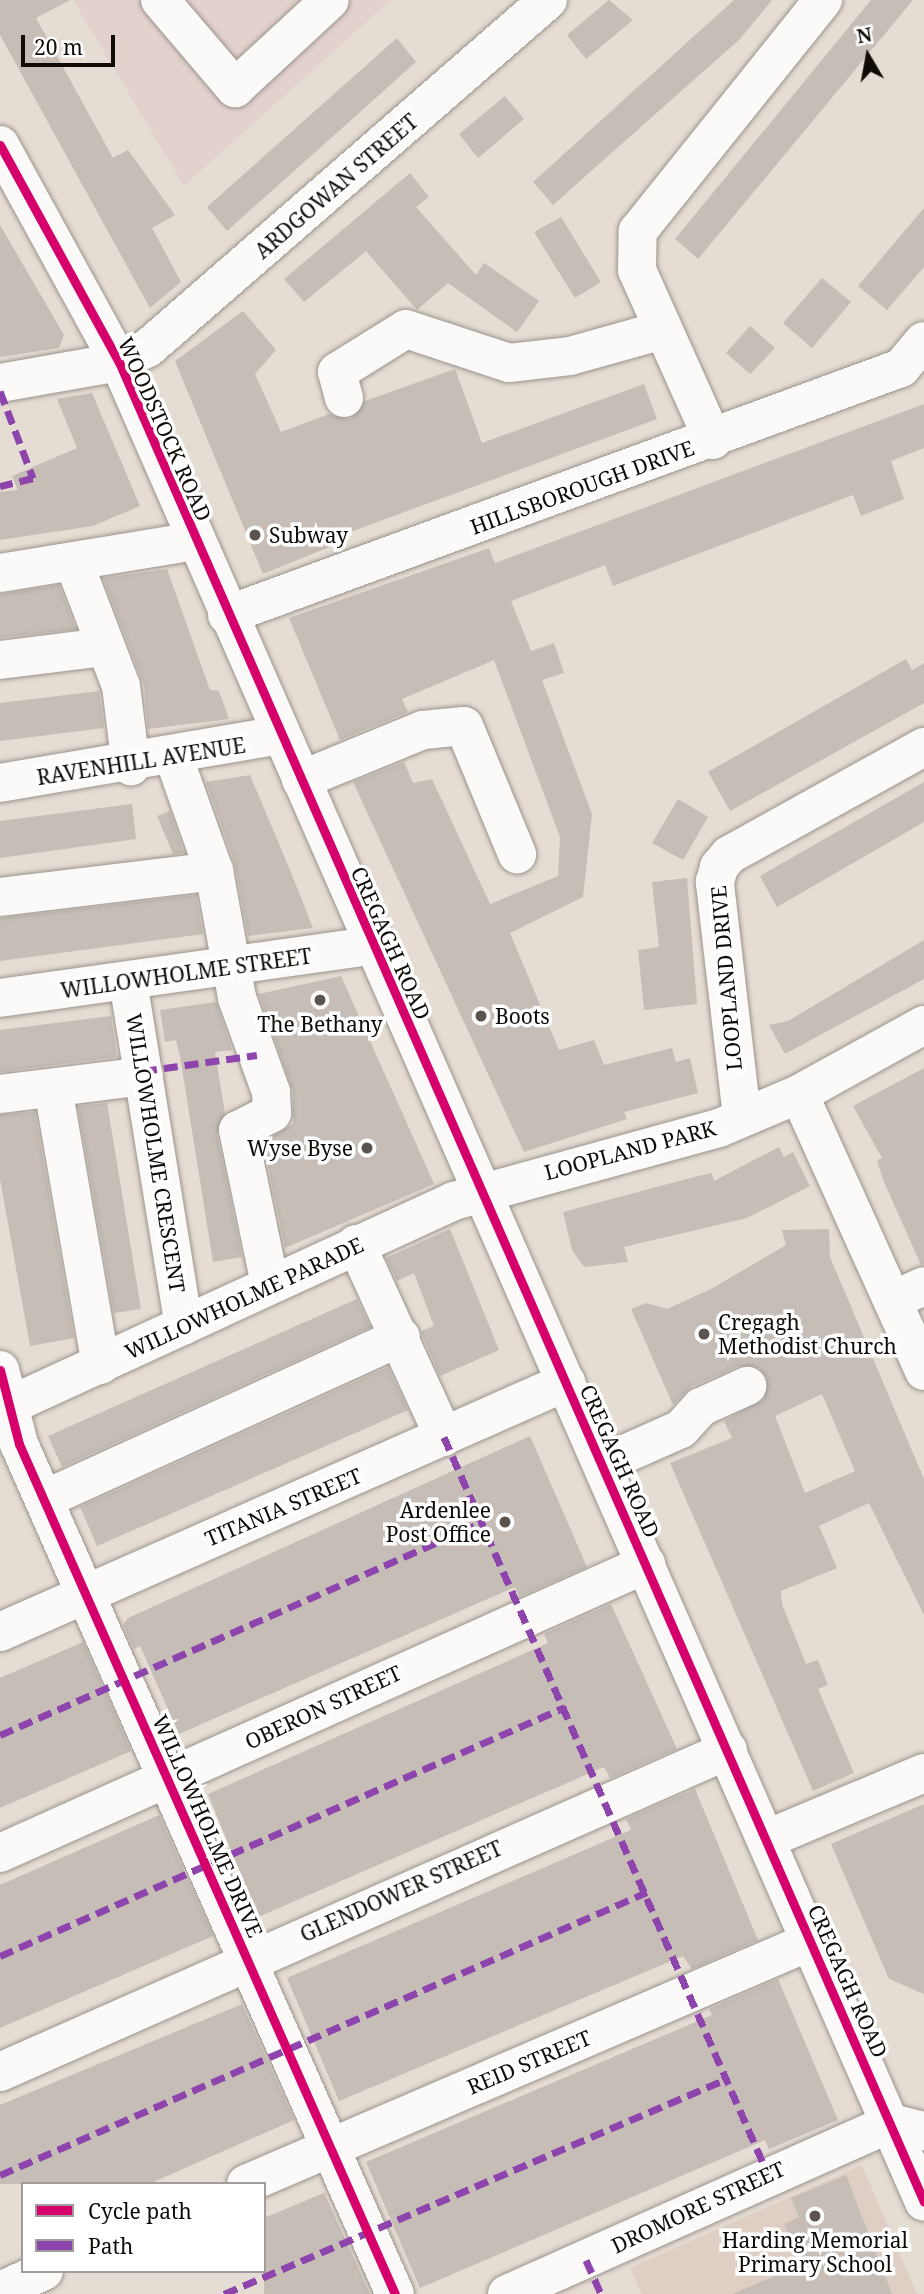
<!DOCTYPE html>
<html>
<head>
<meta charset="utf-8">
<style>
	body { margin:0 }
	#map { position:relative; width:924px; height:2294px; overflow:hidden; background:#e5dcd3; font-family:"Noto Serif",serif }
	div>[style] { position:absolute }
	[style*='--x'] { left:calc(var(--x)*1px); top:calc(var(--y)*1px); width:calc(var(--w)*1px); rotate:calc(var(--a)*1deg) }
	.industrial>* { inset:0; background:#e3d1cd }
	.education>* { inset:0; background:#decec3 }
	.building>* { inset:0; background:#c5bdb6 }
	.roads { filter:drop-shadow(0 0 2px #9b948d) drop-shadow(0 0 2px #9b948d) }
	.minor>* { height:38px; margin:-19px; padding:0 19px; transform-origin:19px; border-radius:19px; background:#fbfaf8 }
	.quiet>* { height:7px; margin-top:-3.5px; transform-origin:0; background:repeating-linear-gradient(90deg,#8e44ad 0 14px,transparent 0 21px) }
	.cycleway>* { height:9px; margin:-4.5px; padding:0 4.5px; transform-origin:4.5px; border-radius:4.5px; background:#d6006c }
	.dots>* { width:19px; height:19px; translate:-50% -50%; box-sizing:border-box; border:4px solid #fff; border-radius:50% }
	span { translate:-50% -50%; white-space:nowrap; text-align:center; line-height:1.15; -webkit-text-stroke:7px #fff; paint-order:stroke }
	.street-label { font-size:21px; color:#100b06 }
	.poi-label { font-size:21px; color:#100b06 }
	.left { translate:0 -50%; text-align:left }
	.right { translate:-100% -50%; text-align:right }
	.legend { position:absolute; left:21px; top:2182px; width:245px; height:91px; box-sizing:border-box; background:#fff; border:2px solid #9f9d9b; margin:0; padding:9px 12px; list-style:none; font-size:21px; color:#100b06 }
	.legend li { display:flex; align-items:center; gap:14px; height:35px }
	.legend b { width:35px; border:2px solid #9f9d9b }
	.north { position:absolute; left:833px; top:21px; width:70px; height:70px; -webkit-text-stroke:5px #fff; paint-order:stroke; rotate:350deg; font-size:19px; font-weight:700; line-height:28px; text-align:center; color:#100b06 }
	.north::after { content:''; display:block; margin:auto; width:24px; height:32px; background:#100b06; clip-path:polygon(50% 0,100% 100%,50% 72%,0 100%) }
	.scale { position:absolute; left:21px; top:35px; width:94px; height:32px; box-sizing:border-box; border:4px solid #100b06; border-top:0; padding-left:9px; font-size:21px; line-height:24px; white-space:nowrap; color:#100b06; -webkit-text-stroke:5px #fff; paint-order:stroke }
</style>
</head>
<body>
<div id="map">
	<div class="industrial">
		<div style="clip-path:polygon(73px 0,391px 0,184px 186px)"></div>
	</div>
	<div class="education">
		<div style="clip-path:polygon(862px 2165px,917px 2294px,642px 2294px,630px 2268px)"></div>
	</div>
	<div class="building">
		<div style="clip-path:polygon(0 0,70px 0,36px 18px,113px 158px,128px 150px,175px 215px,152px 228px,181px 282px,150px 308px,0 35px)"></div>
		<div style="clip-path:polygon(609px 0,633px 20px,586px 59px,567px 35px)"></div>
		<div style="clip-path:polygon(734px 0,772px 0,740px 39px,553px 205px,533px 182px)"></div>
		<div style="clip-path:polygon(871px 0,913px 0,698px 259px,675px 239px)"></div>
		<div style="clip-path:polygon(397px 38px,416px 62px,227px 231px,207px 207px)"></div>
		<div style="clip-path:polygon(505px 96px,524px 119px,478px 158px,459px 134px)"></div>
		<div style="clip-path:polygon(410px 173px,429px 197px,416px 207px,476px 275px,484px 263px,539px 301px,517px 332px,448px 283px,417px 310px,366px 251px,304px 302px,284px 279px)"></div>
		<div style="clip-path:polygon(924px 208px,924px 267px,887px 310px,858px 286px)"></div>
		<div style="clip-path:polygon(561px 217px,601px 282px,575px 298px,534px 232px)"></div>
		<div style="clip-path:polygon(0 225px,64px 335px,59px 348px,0 357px)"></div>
		<div style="clip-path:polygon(822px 278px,851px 302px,812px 348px,783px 323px)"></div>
		<div style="clip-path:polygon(243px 311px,276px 350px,255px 374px,281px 432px,329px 414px,350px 419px,365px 401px,455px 369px,482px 443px,644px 384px,657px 419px,334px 538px,337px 544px,263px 574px,175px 361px)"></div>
		<div style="clip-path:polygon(750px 326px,775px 348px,750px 374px,726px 353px)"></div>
		<div style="clip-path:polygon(92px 393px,140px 506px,93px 526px,0 540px,0 492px,18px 490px,12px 476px,77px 448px,57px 399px)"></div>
		<div style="clip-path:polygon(924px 404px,924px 448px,891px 461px,904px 499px,861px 516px,853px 495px,613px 586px,605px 565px,511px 601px,531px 651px,554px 643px,564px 673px,542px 680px,592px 814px,583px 897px,510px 933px,559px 1050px,594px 1040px,604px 1065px,672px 1048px,676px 1062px,690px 1058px,698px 1093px,624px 1112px,627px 1119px,524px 1152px,353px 782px,404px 762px,413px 783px,432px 779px,490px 904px,558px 876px,560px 837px,494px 660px,402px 699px,408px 712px,340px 740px,289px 618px,489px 548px,495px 563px)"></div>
		<div style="clip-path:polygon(167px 569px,210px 690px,219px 691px,229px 719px,148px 729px,144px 685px,103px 578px)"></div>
		<div style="clip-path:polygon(59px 585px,76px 629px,0 638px,0 594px)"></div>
		<div style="clip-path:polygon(906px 659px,912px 670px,924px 663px,924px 703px,730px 811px,708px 772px)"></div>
		<div style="clip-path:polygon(99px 691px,104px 728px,0 741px,0 703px)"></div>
		<div style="clip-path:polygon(250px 775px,290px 870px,313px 928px,248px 936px,235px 864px,206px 782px)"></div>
		<div style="clip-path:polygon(924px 782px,924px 822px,777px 907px,760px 876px)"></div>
		<div style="clip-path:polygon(678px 799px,708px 817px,683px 860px,652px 843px)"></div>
		<div style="clip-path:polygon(132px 804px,136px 839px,0 858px,0 821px)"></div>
		<div style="clip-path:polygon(170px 811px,184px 853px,173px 854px,157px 816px)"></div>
		<div style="clip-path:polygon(687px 878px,697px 1004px,644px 1010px,638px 950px,659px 947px,652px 882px)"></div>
		<div style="clip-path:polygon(196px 895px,203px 934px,0 961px,0 918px)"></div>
		<div style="clip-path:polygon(924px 940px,924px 979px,785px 1054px,769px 1025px,788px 1021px)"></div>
		<div style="clip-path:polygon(341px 976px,434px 1184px,285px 1248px,263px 1142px,293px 1124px,293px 1091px,259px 994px)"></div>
		<div style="clip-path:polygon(216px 1002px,232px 1050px,215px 1052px,225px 1113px,217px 1134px,242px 1257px,213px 1262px,180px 1056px,176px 1040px,165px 1042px,160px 1010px)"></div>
		<div style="clip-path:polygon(111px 1016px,117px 1057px,0 1072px,0 1030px)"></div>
		<div style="clip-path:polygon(924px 1068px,924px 1264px,921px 1265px,884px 1182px,877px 1161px,882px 1158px,853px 1106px)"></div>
		<div style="clip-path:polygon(107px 1103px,141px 1309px,114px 1313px,78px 1106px)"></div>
		<div style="clip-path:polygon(35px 1112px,74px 1338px,30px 1346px,0 1179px,0 1115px)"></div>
		<div style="clip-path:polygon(779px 1147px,784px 1157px,793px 1152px,810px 1186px,747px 1218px,624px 1247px,628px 1262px,584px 1267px,572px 1250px,563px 1212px,694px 1177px,712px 1173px,714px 1181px)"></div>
		<div style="clip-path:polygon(450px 1229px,499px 1350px,440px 1376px,423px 1337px,421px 1331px,434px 1326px,414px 1273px,397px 1281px,386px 1258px)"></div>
		<div style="clip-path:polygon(evenodd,829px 1229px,830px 1257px,924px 1479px,924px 1615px,869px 1503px,819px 1526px,837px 1568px,781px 1591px,782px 1604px,806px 1664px,818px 1660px,828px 1685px,818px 1689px,854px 1773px,813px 1791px,670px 1463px,732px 1438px,724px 1421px,764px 1399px,767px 1378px,759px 1368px,739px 1366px,691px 1387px,673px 1405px,631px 1309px,647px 1303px,667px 1309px,711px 1289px,786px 1245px,782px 1230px,829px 1229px,822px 1394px,855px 1471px,805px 1493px,775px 1416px,822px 1394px)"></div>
		<div style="clip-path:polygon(357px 1299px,370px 1327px,62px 1467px,48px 1436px)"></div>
		<div style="clip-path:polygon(388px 1367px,408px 1410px,97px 1546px,80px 1507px)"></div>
		<div style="clip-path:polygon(530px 1436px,587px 1567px,519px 1597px,515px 1587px,179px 1734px,140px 1646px,134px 1649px,123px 1625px,128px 1618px)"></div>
		<div style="clip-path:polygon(611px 1604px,677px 1749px,610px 1778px,604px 1767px,258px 1917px,208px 1794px,548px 1643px,544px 1634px)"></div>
		<div style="clip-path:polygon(83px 1642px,131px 1751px,0 1808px,0 1678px)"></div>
		<div style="clip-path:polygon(695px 1789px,758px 1940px,692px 1969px,683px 1956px,339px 2101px,287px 1978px,631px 1830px,626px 1819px)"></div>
		<div style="clip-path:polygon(924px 1804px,924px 1994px,889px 1979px,831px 1844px)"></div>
		<div style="clip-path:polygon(159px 1815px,213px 1936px,0 2028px,0 1885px)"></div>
		<div style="clip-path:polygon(778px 1979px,838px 2120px,769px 2149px,765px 2140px,420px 2288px,366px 2162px,712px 2015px,709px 2009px)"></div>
		<div style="clip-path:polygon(242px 2004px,294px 2120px,149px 2184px,0 2184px,0 2105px)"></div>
		<div style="clip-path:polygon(846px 2175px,892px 2294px,732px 2294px,802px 2265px,784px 2224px,799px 2217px,791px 2198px)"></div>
		<div style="clip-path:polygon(324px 2193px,370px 2294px,264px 2294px,264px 2218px)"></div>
	</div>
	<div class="roads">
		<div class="minor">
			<div style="--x:160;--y:0;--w:116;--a:49.6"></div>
			<div style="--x:235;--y:88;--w:129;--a:-42.8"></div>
			<div style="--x:0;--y:145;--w:247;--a:61.3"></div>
			<div style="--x:119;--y:362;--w:2008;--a:66.37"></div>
			<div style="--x:0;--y:383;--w:121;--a:-10"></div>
			<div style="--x:119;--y:362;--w:32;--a:-26"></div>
			<div style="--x:148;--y:348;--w:530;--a:-41.02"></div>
			<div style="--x:344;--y:398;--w:27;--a:-105"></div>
			<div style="--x:337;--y:372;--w:81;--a:-31.9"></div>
			<div style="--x:406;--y:329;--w:108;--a:18.3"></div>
			<div style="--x:509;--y:363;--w:61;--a:-6.5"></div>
			<div style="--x:570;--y:356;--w:97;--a:-15.6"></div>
			<div style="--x:713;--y:440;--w:186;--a:-114.1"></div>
			<div style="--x:637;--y:270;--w:39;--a:-89"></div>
			<div style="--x:638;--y:231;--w:296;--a:-51.3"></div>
			<div style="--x:74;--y:563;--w:132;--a:69.1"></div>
			<div style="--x:121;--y:686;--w:81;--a:82.9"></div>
			<div style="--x:0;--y:573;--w:199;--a:-9.3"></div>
			<div style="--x:227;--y:615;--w:718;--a:-20.13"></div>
			<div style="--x:901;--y:368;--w:35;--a:-50"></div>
			<div style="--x:0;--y:660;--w:106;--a:-7.1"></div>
			<div style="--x:301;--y:780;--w:132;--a:-22.3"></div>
			<div style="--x:423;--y:730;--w:41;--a:-5.6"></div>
			<div style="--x:464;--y:726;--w:139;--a:67.5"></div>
			<div style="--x:0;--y:783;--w:285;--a:-9.7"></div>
			<div style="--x:214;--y:871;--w:129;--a:79.7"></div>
			<div style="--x:237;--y:998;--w:100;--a:70.1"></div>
			<div style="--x:271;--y:1092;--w:21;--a:87"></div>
			<div style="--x:272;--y:1113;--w:38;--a:153"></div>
			<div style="--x:238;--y:1130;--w:158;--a:78.3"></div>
			<div style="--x:0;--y:897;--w:216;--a:-6.9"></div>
			<div style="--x:214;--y:871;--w:120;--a:-109.5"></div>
			<div style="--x:128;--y:981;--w:349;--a:80.8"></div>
			<div style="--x:0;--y:998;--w:376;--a:-8"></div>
			<div style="--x:53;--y:1088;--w:281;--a:80.2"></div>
			<div style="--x:0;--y:1094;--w:145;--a:-7.1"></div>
			<div style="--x:799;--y:1094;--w:304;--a:65.7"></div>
			<div style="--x:742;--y:1117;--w:237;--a:-96.6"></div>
			<div style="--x:715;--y:882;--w:16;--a:-75"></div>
			<div style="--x:719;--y:867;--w:16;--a:-50"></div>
			<div style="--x:729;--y:855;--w:223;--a:-29"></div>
			<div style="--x:356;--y:1244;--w:212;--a:65.5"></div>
			<div style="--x:893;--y:1300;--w:34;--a:-24"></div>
			<div style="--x:0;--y:1370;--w:76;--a:75.6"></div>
			<div style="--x:19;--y:1444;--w:929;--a:66.14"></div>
			<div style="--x:6;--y:1407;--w:493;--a:-24.7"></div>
			<div style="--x:454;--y:1201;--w:275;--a:-15.4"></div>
			<div style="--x:719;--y:1128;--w:87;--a:-23"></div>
			<div style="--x:799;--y:1094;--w:143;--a:-28.9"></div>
			<div style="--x:602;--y:1464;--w:86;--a:-23.9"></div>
			<div style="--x:681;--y:1429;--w:30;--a:-48"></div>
			<div style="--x:701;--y:1407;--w:51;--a:-24.5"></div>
			<div style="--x:45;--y:1499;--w:391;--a:-24.5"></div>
			<div style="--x:0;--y:1632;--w:619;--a:-23.83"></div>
			<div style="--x:767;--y:1839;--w:170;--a:-22.8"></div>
			<div style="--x:0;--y:1853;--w:708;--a:-24.1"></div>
			<div style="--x:0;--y:2072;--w:796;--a:-23.86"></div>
			<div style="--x:246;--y:2184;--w:615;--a:-23.27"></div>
			<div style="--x:0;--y:2291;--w:48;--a:-24.4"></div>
			<div style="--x:507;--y:2294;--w:420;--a:-24"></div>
			<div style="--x:891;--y:2123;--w:34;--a:14"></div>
		</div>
	</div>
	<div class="quiet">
		<div style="--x:0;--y:391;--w:93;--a:69.2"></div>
		<div style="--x:33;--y:478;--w:34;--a:166"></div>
		<div style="--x:143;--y:1071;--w:115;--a:-8"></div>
		<div style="--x:444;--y:1437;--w:805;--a:66.27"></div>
		<div style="--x:0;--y:1735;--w:528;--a:-23.8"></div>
		<div style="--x:0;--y:1956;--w:617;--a:-23.78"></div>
		<div style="--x:0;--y:2175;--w:706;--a:-23.62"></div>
		<div style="--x:586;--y:2260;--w:37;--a:66"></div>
		<div style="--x:224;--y:2294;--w:549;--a:-23.16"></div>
	</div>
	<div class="cycleway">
		<div style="--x:0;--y:145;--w:247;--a:61.3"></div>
		<div style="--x:119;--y:362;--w:2008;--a:66.37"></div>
		<div style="--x:0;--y:1370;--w:76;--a:75.6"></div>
		<div style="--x:19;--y:1444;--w:929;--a:66.14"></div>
	</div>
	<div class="dots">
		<div style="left:255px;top:535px;background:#5b544e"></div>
		<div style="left:320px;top:1000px;background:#5b544e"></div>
		<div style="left:481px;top:1016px;background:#5b544e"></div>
		<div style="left:367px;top:1148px;background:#5b544e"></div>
		<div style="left:704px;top:1334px;background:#5b544e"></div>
		<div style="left:505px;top:1522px;background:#5b544e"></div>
		<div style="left:815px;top:2216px;background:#5b544e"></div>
	</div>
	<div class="street-label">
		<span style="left:336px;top:186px;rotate:-41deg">ARDGOWAN STREET</span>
		<span style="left:165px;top:429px;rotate:66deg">WOODSTOCK ROAD</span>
		<span style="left:582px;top:487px;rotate:-20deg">HILLSBOROUGH DRIVE</span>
		<span style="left:141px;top:761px;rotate:-9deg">RAVENHILL AVENUE</span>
		<span style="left:391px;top:943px;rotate:66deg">CREGAGH ROAD</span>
		<span style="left:186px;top:973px;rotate:-8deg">WILLOWHOLME STREET</span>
		<span style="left:726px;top:978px;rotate:-95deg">LOOPLAND DRIVE</span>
		<span style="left:630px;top:1150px;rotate:-15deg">LOOPLAND PARK</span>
		<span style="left:156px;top:1153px;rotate:81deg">WILLOWHOLME CRESCENT</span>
		<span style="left:244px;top:1298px;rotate:-25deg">WILLOWHOLME PARADE</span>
		<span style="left:620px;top:1461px;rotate:66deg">CREGAGH ROAD</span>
		<span style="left:283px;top:1507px;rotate:-23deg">TITANIA STREET</span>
		<span style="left:323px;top:1707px;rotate:-25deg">OBERON STREET</span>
		<span style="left:208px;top:1826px;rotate:66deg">WILLOWHOLME DRIVE</span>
		<span style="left:401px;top:1891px;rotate:-24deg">GLENDOWER STREET</span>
		<span style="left:848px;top:1981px;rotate:66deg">CREGAGH ROAD</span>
		<span style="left:529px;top:2062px;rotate:-23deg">REID STREET</span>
		<span style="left:698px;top:2207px;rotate:-25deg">DROMORE STREET</span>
	</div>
	<div class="poi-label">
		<span class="left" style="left:269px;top:535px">Subway</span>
		<span class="left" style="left:495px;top:1016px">Boots</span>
		<span style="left:320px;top:1024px">The Bethany</span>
		<span class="right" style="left:353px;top:1148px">Wyse Byse</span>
		<span class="left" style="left:718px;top:1334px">Cregagh<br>Methodist Church</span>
		<span class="right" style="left:491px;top:1522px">Ardenlee<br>Post Office</span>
		<span style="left:815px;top:2252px">Harding Memorial<br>Primary School</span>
	</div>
	<ul class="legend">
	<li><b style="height:9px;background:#d6006c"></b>Cycle path</li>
	<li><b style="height:9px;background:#8e44ad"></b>Path</li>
	</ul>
	<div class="north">N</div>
	<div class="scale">20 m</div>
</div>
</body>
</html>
